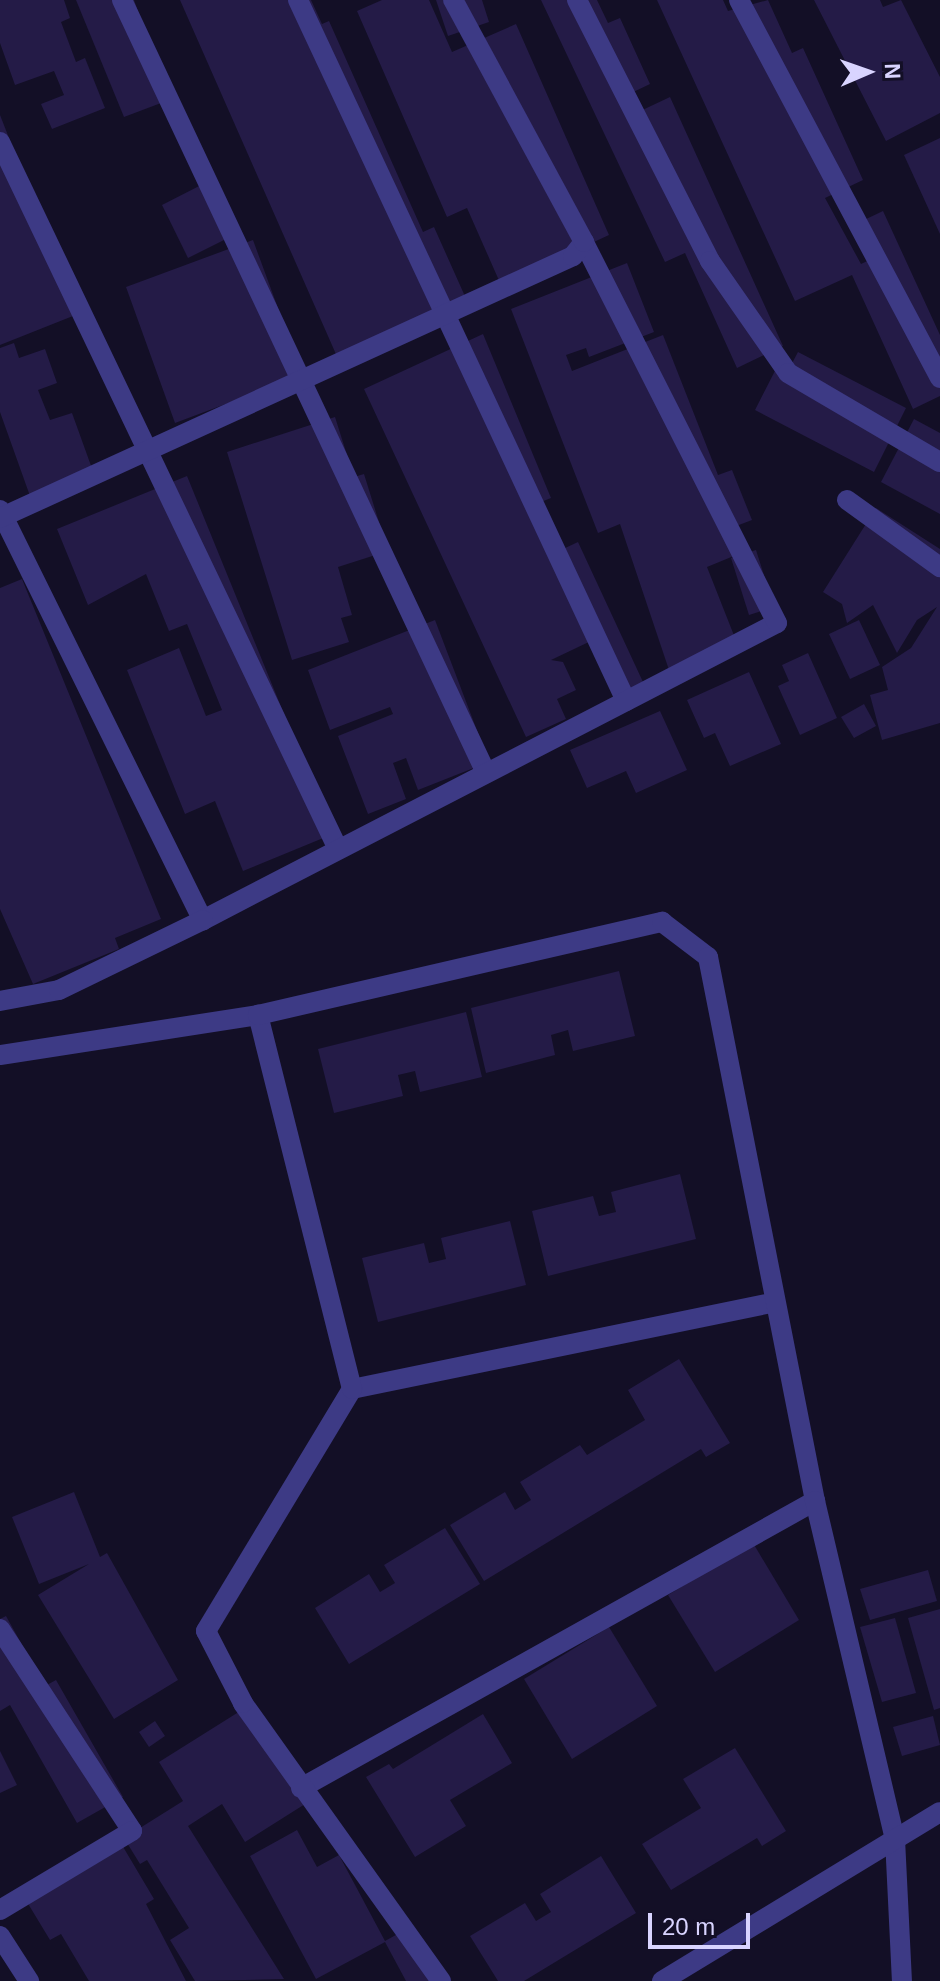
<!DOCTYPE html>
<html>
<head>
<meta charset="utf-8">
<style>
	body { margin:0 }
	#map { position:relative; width:940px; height:1981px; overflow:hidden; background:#130f26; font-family:Arial,sans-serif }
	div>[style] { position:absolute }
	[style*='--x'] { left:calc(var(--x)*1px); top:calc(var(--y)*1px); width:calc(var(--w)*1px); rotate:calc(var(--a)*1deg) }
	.building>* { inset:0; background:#241b47 }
	.minor>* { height:20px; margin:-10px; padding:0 10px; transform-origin:10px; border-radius:10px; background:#3d3a85 }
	span { translate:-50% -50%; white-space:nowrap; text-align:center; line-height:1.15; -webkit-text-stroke:6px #130f26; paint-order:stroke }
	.north { position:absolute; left:828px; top:32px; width:80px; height:80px; -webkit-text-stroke:6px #130f26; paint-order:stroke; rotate:88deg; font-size:22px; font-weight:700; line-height:32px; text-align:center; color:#d9d4ff }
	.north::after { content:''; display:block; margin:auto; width:28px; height:36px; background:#d9d4ff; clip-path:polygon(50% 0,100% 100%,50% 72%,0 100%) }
	.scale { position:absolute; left:648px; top:1913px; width:102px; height:36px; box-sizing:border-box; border:4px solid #d9d4ff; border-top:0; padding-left:10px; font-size:24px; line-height:28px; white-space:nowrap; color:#d9d4ff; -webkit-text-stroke:6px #130f26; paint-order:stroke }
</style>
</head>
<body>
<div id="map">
	<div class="building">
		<div style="clip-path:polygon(0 0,64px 0,70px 18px,61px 22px,76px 62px,85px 58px,105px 108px,52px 129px,41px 104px,64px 95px,54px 71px,15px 85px,0 43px)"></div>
		<div style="clip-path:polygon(76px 0,134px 0,169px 100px,124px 117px)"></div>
		<div style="clip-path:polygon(180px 0,311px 0,322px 24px,329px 21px,423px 232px,434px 227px,468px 303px,339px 361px)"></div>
		<div style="clip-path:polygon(382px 0,429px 0,452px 52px,516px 24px,609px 235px,501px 285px,467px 208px,447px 217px,357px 11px)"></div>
		<div style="clip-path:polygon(436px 0,482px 0,489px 22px,448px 36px)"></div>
		<div style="clip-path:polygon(541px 0,597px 0,608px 23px,620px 18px,650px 84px,625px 96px,634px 114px,670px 97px,783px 346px,737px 368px,685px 253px,665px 262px)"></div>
		<div style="clip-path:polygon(657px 0,723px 0,728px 11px,768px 0,792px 53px,803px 48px,863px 180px,825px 198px,861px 264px,878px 256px,862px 221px,883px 211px,940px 335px,940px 396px,913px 409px,852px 275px,795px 301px)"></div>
		<div style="clip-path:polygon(814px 0,880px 0,883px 7px,901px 0,940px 77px,940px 113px,886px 141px)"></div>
		<div style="clip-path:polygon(0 115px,78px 314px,0 345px)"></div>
		<div style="clip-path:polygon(940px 138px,940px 234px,904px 155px)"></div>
		<div style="clip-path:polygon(207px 182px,234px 235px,188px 258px,162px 205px)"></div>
		<div style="clip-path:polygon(253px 240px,307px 387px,239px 399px,175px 423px,126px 287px)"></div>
		<div style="clip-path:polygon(627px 263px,654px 332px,589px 357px,586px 348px,566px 355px,572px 371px,663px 335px,718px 475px,732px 470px,752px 520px,731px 528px,741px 553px,707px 567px,737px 643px,669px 670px,620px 524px,598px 533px,511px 309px)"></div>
		<div style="clip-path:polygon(483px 334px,551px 498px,541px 502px,563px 549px,578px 542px,643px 682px,618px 695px,593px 640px,551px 660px,563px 662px,576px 690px,557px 699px,566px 719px,526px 737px,364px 389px)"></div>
		<div style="clip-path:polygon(14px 343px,19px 358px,45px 349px,57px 383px,38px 390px,50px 420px,72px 413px,94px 474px,30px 496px,0 412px,0 348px)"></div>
		<div style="clip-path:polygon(798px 352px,906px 408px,874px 472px,755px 410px,780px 361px,790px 367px)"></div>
		<div style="clip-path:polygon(335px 417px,354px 477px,364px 474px,388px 551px,338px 567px,352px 615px,341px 618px,349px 642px,292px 660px,227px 452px)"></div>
		<div style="clip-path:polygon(914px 419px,940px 433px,940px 514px,881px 482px)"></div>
		<div style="clip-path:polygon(187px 476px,333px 834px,243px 871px,215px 801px,185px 814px,127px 670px,179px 648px,206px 716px,222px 710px,187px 624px,169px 631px,146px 574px,88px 605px,57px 529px)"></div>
		<div style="clip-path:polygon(876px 508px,940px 549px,940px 723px,882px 740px,870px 695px,888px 690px,882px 667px,911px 648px,937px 607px,917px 620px,897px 653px,873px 605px,847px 623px,842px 604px,823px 592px)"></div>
		<div style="clip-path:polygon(756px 550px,774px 607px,749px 615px,731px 558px)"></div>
		<div style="clip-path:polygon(22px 579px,161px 919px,115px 938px,119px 949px,33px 984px,0 909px,0 588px)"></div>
		<div style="clip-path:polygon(435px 620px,489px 762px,418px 790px,406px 758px,393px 763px,406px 799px,368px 814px,338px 736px,393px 714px,390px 707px,330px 730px,308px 670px)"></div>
		<div style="clip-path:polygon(859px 620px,880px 665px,850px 679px,829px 634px)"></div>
		<div style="clip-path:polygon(808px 653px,837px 718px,800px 735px,778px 686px,789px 681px,782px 665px)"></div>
		<div style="clip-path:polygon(749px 672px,781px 744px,730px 766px,715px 733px,704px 738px,687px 700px)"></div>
		<div style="clip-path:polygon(864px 704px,876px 726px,854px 738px,841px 717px)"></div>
		<div style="clip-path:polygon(660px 711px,687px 770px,636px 793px,626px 771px,587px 788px,570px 750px)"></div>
		<div style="clip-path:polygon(619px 971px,635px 1036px,573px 1051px,568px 1030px,551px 1035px,555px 1055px,486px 1073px,471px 1008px)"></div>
		<div style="clip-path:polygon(466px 1012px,482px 1077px,420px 1092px,415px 1071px,398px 1075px,403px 1096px,334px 1113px,318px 1049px)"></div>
		<div style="clip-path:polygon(680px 1174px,696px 1239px,548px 1276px,532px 1211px,593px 1196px,599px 1216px,616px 1212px,611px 1192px)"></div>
		<div style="clip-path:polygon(510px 1221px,526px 1285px,378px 1322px,362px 1258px,424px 1243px,429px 1263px,446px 1259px,441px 1238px)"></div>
		<div style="clip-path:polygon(679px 1359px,730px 1443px,706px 1457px,701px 1449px,484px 1581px,450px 1525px,505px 1492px,515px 1510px,531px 1500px,520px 1482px,580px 1445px,587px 1455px,645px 1420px,628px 1390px)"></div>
		<div style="clip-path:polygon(74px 1492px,100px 1557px,107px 1553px,178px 1680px,114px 1719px,38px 1595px,89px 1564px,39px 1584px,12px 1517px)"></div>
		<div style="clip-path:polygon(445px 1528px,480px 1584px,349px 1664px,315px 1608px,369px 1574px,380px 1592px,395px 1583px,384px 1565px)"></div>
		<div style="clip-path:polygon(753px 1543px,799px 1620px,715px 1672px,668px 1595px)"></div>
		<div style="clip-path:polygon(928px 1570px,937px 1601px,870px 1620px,860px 1589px)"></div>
		<div style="clip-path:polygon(940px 1609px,940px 1708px,934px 1710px,908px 1618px)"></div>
		<div style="clip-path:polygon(6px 1616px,45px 1686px,56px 1680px,123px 1797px,77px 1823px,10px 1705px,0 1711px,0 1619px)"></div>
		<div style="clip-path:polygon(895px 1618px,916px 1693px,882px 1702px,860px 1627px)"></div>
		<div style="clip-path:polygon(609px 1627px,657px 1706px,572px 1759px,524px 1679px)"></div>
		<div style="clip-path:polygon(253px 1703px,313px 1799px,245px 1842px,222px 1804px,188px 1826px,284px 1979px,195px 1981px,170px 1940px,189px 1928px,147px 1860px,140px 1864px,124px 1838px,183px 1801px,159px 1762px)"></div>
		<div style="clip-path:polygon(483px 1714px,512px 1763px,450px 1800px,466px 1826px,415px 1857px,366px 1777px,389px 1764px,393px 1769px)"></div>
		<div style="clip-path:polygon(933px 1716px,940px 1745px,902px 1756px,893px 1727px)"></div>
		<div style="clip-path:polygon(155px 1721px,165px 1736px,149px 1747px,139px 1732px)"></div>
		<div style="clip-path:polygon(735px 1748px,786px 1831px,762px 1846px,757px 1838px,671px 1890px,642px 1844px,701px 1808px,683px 1779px)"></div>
		<div style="clip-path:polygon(0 1751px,17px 1785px,0 1793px)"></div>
		<div style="clip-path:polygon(297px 1830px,317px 1867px,339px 1855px,385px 1941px,412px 1926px,442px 1981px,406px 1981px,385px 1942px,316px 1979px,250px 1856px)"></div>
		<div style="clip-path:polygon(122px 1845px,154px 1899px,146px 1904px,186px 1981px,89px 1981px,61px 1934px,50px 1940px,27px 1902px)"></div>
		<div style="clip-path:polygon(601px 1856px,636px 1913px,524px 1981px,498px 1981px,470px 1936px,525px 1903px,536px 1921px,551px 1912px,540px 1894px)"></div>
	</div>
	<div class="minor">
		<div style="--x:122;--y:0;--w:854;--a:64.78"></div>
		<div style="--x:298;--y:0;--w:774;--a:64.92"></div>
		<div style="--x:577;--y:0;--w:293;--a:63"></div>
		<div style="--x:710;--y:261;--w:136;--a:55.1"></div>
		<div style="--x:788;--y:373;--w:176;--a:30.4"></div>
		<div style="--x:739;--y:0;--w:428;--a:62"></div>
		<div style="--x:0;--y:142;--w:784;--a:64.45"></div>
		<div style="--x:847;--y:500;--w:115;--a:35.8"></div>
		<div style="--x:0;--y:510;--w:458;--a:63.7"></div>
		<div style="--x:203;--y:920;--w:646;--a:-27.36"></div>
		<div style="--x:777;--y:623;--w:427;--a:-116.9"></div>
		<div style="--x:0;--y:518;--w:630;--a:-24.57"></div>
		<div style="--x:573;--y:256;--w:18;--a:-52"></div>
		<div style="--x:584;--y:242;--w:275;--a:-118.4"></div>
		<div style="--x:0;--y:1001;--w:60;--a:-10.6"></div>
		<div style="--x:59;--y:990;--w:160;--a:-25.9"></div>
		<div style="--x:0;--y:1055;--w:261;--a:-8.8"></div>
		<div style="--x:352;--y:1389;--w:432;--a:-11.6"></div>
		<div style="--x:0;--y:1629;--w:241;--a:56.8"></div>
		<div style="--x:132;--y:1831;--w:154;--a:149.1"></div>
		<div style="--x:301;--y:1788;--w:589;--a:-29.18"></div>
		<div style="--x:0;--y:1936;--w:54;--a:57.2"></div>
		<div style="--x:441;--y:1981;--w:341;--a:-125.5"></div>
		<div style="--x:243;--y:1703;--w:81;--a:-117.2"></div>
		<div style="--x:206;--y:1631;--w:283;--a:-58.9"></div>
		<div style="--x:352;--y:1389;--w:386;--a:-104.1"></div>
		<div style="--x:258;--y:1015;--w:415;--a:-13"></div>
		<div style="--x:662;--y:922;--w:58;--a:37.3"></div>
		<div style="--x:708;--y:957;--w:554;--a:78.87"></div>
		<div style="--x:815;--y:1501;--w:347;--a:76.7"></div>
		<div style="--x:895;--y:1839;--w:142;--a:87.2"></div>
		<div style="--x:662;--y:1981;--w:325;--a:-31.3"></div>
	</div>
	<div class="north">N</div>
	<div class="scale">20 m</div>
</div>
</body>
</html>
